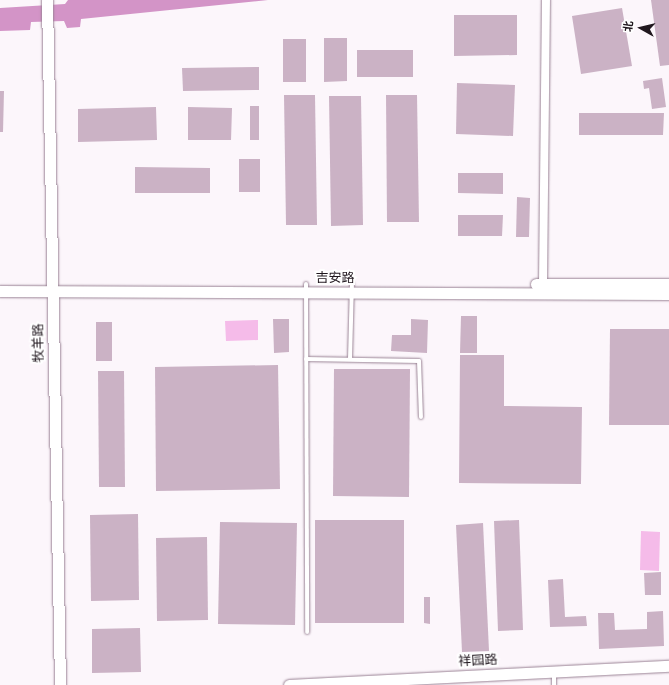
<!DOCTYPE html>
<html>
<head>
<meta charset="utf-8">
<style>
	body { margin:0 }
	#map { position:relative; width:669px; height:685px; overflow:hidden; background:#fcf6fb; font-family:"Roboto Condensed","Noto Sans SC",sans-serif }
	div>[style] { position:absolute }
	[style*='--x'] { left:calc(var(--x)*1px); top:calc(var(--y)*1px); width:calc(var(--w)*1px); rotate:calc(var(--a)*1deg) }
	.green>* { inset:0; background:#f5bbe9 }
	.water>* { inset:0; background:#d394c7 }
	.building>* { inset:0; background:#cbb2c5 }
	.roads { filter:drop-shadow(0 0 1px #9a8395) drop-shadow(0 0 1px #9a8395) }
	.lane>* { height:4px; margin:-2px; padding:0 2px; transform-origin:2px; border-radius:2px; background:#fff }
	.street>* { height:8px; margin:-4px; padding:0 4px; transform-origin:4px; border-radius:4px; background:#fff }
	.secondary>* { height:11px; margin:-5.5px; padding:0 5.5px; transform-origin:5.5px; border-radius:5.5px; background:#fff }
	span { translate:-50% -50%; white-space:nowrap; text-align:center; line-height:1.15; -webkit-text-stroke:4px #fff; paint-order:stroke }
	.street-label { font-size:13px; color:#20171e }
	.north { position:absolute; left:621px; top:8px; width:40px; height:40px; -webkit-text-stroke:3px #fff; paint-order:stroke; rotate:278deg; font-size:11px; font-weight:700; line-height:16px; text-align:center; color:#20171e }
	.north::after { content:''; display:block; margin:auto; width:14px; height:18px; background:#20171e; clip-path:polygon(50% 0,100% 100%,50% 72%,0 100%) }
</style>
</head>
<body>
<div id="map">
	<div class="green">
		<div style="clip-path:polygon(258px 320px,258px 340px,226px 341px,225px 321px)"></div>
		<div style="clip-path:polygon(641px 531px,660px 532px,659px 571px,640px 570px)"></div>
	</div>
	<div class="water">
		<div style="clip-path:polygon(68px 0,268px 0,81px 19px,80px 27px,67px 28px,64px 21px,31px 22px,30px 30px,0 31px,0 8px,65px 4px)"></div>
	</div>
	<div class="building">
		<div style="clip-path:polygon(651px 0,669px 0,669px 65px,660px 66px)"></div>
		<div style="clip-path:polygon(622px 8px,632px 66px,581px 74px,572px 16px)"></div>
		<div style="clip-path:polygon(454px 15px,517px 15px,517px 55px,454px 56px)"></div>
		<div style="clip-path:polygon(324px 38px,347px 38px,347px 81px,324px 82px)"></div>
		<div style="clip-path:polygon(283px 39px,306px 39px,306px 82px,283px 82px)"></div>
		<div style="clip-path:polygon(357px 50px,413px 50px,413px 77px,357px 77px)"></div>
		<div style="clip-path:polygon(259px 67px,259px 90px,183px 91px,182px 68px)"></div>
		<div style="clip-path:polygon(662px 78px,666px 107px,652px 109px,649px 88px,644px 89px,643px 81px)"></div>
		<div style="clip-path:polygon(457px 83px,515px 85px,513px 136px,456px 134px)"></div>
		<div style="clip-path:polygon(0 91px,4px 91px,3px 132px,0 132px)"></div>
		<div style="clip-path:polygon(284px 95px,315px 95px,317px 225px,286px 225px)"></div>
		<div style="clip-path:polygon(386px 95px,417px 95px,419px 222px,387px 222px)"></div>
		<div style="clip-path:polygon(329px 96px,361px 96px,363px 225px,331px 226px)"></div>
		<div style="clip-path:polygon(250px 106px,259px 106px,259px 140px,250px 140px)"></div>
		<div style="clip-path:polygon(156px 107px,157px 140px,78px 142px,78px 109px)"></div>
		<div style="clip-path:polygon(188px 107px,232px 108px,231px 140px,188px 140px)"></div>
		<div style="clip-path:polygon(579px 113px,664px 113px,663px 135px,579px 135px)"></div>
		<div style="clip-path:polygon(239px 159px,260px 159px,260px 192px,239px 192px)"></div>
		<div style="clip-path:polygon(135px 167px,210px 168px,210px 193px,135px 193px)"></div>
		<div style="clip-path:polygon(458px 173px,503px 173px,503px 194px,458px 193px)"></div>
		<div style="clip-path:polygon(517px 197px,530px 198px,529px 237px,516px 237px)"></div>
		<div style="clip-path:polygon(458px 215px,503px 215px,502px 236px,458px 236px)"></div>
		<div style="clip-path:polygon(461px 316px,477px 316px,477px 353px,460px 353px)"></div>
		<div style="clip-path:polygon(273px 319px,289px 319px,289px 352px,274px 353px)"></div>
		<div style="clip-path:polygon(411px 319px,428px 320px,427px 353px,391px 351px,392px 335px,411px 335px)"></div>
		<div style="clip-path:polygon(96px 322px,112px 322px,112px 361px,96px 361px)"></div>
		<div style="clip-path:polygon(610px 329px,669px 329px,669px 425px,609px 425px)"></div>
		<div style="clip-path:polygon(460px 355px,504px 355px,504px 406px,582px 407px,581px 484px,459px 483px)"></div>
		<div style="clip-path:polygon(278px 365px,280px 489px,156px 491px,155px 367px)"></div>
		<div style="clip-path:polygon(334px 369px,410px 369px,409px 497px,333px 496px)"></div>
		<div style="clip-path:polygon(98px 371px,124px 371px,125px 487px,99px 487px)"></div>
		<div style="clip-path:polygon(138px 514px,139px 600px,91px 601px,90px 515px)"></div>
		<div style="clip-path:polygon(315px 520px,404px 520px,404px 623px,315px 623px)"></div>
		<div style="clip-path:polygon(519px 520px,523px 630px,498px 631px,494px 521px)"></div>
		<div style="clip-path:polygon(220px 522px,297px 523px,295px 625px,218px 624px)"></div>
		<div style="clip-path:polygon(483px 523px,489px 651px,462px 652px,456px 525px)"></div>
		<div style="clip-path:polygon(207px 537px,208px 620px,157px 621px,156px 538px)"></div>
		<div style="clip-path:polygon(661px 572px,661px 595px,645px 595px,644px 573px)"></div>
		<div style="clip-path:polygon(563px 579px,565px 617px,586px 616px,587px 626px,550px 627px,548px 580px)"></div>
		<div style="clip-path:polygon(424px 597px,430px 597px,430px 624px,424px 623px)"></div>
		<div style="clip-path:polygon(663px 611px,664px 646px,599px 649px,598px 613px,614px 613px,615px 630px,647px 629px,647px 612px)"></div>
		<div style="clip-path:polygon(140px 628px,141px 672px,92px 673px,92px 629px)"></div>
	</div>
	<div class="roads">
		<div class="lane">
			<div style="--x:306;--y:284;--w:348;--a:89.8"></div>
			<div style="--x:306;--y:359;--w:113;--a:1"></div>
			<div style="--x:419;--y:361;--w:56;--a:88"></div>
			<div style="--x:350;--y:359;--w:75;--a:-88.5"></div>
			<div style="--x:554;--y:673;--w:12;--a:90"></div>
		</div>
		<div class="street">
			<div style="--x:543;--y:284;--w:284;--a:-89.4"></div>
		</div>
		<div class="secondary">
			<div style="--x:47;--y:0;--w:685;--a:88.91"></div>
			<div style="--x:536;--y:284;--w:133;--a:0"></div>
			<div style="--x:0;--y:291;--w:669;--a:0.26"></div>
			<div style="--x:289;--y:685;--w:380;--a:-2.9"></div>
		</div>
	</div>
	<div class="street-label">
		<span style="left:335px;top:278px">吉安路</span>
		<span style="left:39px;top:343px;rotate:-91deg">牧羊路</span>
		<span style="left:478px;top:661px;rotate:-3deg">祥园路</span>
	</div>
	<div class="north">北</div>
</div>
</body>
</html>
